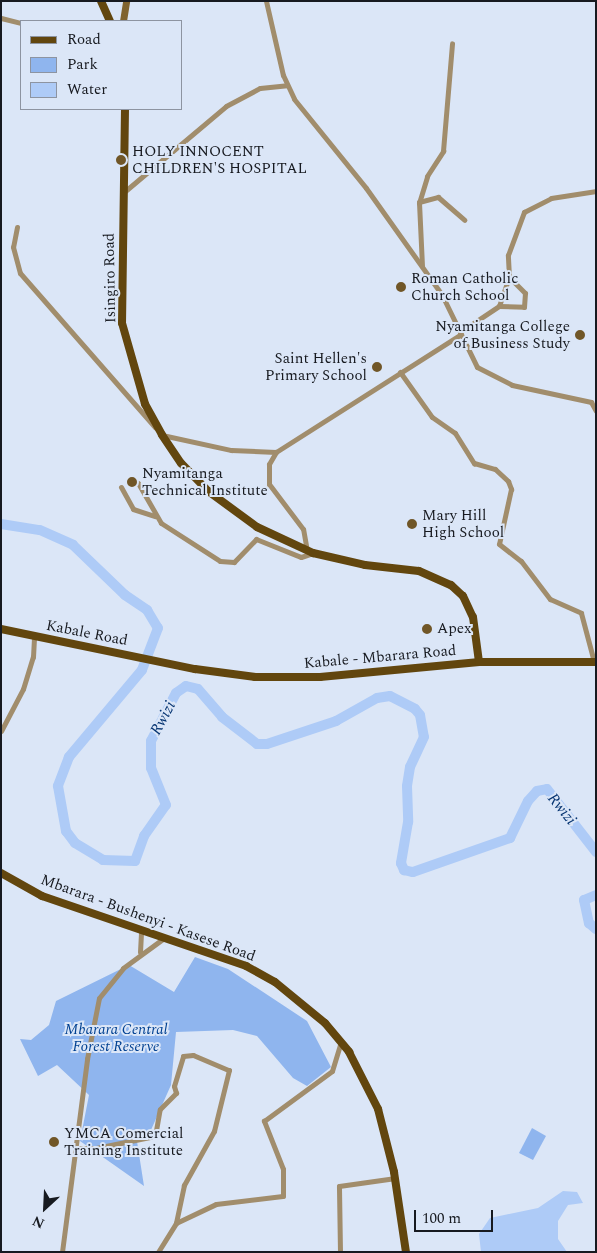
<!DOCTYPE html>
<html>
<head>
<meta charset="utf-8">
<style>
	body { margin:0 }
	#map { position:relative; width:597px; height:1253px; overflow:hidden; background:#dbe6f7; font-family:Spectral,serif }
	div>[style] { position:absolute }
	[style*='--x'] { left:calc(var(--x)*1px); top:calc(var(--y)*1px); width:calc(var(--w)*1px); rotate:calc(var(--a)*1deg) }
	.green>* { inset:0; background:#8fb5ee }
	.water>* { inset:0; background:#aecbf7 }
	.river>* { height:10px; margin:-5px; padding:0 5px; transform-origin:5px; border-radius:5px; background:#aecbf7 }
	.minor>* { height:5px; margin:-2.5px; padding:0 2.5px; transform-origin:2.5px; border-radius:2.5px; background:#a18d6c }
	.secondary>* { height:7px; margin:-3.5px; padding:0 3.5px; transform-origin:3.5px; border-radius:3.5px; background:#80632f }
	.primary>* { height:8px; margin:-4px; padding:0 4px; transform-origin:4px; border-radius:4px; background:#62460e }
	.dots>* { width:14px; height:14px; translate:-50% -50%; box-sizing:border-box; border:2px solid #dbe6f7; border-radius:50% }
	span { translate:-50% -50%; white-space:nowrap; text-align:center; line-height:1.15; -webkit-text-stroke:4px #dbe6f7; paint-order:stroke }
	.poi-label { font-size:15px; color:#171a20 }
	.left { translate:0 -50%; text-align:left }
	.right { translate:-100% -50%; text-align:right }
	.street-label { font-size:15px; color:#171a20 }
	.park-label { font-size:15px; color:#004091; font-style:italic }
	.water-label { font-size:16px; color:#083673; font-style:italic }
	.frame { position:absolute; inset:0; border:2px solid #171a20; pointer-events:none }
	.legend { position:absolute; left:20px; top:20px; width:162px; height:90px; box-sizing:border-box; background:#dbe6f7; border:1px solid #8d94a1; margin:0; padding:6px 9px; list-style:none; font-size:15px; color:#171a20 }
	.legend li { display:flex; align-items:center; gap:10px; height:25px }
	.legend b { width:25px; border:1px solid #8d94a1 }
	.north { position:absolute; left:20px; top:1183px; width:50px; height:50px; -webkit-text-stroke:4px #dbe6f7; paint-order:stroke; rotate:205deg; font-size:14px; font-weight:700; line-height:20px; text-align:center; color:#171a20 }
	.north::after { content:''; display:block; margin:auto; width:18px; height:22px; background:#171a20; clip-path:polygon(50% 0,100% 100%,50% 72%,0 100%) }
	.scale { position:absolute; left:414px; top:1210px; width:79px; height:22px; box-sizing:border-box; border:2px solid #171a20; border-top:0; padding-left:6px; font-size:15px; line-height:18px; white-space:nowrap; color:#171a20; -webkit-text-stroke:4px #dbe6f7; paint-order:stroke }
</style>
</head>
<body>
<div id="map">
	<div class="green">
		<div style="clip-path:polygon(195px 957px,228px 969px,307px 1021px,331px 1067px,307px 1086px,293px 1078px,257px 1036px,233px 1030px,176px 1032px,171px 1085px,151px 1130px,136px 1135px,144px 1186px,80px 1141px,89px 1095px,57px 1065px,38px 1076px,20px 1039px,31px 1040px,49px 1025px,56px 1001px,129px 965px,174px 992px)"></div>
		<div style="clip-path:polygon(532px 1128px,546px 1136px,533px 1160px,519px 1153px)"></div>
	</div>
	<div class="water">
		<div style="clip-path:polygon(563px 1191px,577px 1192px,583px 1203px,568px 1205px,558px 1221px,558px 1239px,567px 1252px,481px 1252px,479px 1234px,490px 1218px,538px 1208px)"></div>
	</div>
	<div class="river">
		<div style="--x:1;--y:524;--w:39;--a:9"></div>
		<div style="--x:40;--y:530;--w:36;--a:24"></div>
		<div style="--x:73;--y:545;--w:72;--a:43.9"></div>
		<div style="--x:125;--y:595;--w:27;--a:34"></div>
		<div style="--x:147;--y:610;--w:21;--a:59"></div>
		<div style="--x:158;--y:628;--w:45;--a:110.9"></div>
		<div style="--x:142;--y:670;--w:114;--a:130"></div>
		<div style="--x:69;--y:757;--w:31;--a:111"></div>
		<div style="--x:58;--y:786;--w:46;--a:79.9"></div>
		<div style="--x:66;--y:831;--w:15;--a:53"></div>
		<div style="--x:75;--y:843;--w:33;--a:31"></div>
		<div style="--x:103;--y:860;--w:32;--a:2"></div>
		<div style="--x:135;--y:861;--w:27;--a:-70"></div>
		<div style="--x:144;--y:836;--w:38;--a:-55"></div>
		<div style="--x:166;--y:805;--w:40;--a:-112"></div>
		<div style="--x:151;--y:768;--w:27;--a:-90"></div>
		<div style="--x:151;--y:741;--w:54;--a:-62.5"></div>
		<div style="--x:176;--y:693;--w:12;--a:-35"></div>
		<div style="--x:186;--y:686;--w:12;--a:14"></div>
		<div style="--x:198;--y:689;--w:37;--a:49"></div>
		<div style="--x:222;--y:717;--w:44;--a:37.6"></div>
		<div style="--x:257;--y:744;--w:10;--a:0"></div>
		<div style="--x:267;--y:744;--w:73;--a:-18.4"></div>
		<div style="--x:336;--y:721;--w:47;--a:-29.3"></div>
		<div style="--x:377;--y:698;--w:13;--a:-9"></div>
		<div style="--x:390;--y:696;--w:28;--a:27"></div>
		<div style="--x:415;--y:709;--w:8;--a:50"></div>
		<div style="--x:420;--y:715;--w:22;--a:80"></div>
		<div style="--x:424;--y:737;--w:33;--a:115"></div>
		<div style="--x:410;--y:767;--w:19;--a:99"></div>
		<div style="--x:407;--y:786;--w:36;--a:88"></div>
		<div style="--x:408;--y:822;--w:42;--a:99.7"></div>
		<div style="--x:401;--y:863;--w:8;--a:67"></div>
		<div style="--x:404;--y:870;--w:9;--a:13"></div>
		<div style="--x:413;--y:872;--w:103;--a:-19.3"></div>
		<div style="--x:510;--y:838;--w:41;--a:-64.1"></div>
		<div style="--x:528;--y:801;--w:13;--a:-48"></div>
		<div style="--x:537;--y:791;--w:10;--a:-11"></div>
		<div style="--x:547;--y:789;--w:80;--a:52.1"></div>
		<div style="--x:596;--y:895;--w:13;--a:157"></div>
		<div style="--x:584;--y:900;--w:24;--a:78"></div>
		<div style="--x:589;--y:923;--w:9;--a:41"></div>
	</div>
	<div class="minor">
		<div style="--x:266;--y:1;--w:76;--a:77.1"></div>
		<div style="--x:283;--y:75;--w:26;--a:65"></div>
		<div style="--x:294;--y:99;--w:114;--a:51"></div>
		<div style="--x:366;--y:188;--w:131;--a:54.6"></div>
		<div style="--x:442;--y:295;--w:80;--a:64.1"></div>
		<div style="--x:477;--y:367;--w:39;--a:27"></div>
		<div style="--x:512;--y:385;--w:81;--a:12.1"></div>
		<div style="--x:591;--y:402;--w:10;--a:61"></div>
		<div style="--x:1;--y:18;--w:21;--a:14"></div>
		<div style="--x:124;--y:192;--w:133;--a:-40.1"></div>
		<div style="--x:226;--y:106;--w:38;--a:-28"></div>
		<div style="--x:260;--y:88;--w:27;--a:-6"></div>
		<div style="--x:419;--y:202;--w:20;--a:-15"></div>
		<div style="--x:438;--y:197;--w:35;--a:41"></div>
		<div style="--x:17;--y:227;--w:20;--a:101"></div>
		<div style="--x:13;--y:247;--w:27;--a:75"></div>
		<div style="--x:20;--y:273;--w:205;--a:48.8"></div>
		<div style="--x:422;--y:266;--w:63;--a:-92.7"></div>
		<div style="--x:419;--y:203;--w:28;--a:-73"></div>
		<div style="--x:427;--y:176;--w:30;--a:-57"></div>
		<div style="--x:443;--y:151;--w:108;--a:-85.2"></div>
		<div style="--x:499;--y:306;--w:31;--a:-71"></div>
		<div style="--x:460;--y:332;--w:47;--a:-33.7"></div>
		<div style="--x:499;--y:306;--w:25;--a:2"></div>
		<div style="--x:524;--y:307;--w:14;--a:-86"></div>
		<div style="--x:525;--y:293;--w:23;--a:-135"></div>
		<div style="--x:509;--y:277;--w:22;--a:-93"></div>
		<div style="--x:508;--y:255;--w:46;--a:-69.6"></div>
		<div style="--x:524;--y:212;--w:30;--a:-27"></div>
		<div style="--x:551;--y:198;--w:46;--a:-8.8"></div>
		<div style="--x:400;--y:372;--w:55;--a:54.6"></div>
		<div style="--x:432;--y:417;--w:28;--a:35"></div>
		<div style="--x:455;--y:433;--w:36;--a:58"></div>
		<div style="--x:474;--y:463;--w:22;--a:16"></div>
		<div style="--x:495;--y:469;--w:18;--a:43"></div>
		<div style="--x:508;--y:481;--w:9;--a:69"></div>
		<div style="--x:511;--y:489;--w:56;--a:102.3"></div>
		<div style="--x:499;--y:544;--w:28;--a:38"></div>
		<div style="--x:521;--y:561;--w:48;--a:52.7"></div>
		<div style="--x:550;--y:599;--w:34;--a:24"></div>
		<div style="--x:581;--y:613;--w:51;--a:75.1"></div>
		<div style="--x:162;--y:435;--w:71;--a:12.3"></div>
		<div style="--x:231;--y:450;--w:45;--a:2.5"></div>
		<div style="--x:138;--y:483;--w:46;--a:60.1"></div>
		<div style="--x:161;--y:523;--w:70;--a:32.8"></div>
		<div style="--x:220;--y:561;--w:14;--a:4"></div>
		<div style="--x:234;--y:562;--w:32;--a:-46"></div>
		<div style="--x:256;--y:539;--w:48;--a:21.8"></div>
		<div style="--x:301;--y:557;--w:13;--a:-18"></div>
		<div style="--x:121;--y:487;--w:25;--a:61"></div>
		<div style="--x:133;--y:509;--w:23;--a:18"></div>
		<div style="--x:307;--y:551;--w:22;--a:-100"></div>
		<div style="--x:303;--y:529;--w:56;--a:-127.1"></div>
		<div style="--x:269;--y:484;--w:20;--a:-90"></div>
		<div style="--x:269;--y:464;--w:14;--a:-60"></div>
		<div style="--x:276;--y:452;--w:219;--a:-32.5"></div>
		<div style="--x:1;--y:731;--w:47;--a:-62.4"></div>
		<div style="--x:23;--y:689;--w:34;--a:-73"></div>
		<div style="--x:33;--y:657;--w:21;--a:-87"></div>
		<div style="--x:140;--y:952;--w:22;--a:-87"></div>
		<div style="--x:76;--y:1148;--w:20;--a:0"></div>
		<div style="--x:96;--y:1148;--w:60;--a:-11.5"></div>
		<div style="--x:155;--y:1136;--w:27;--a:-80"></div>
		<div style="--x:160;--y:1109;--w:23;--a:-45"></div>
		<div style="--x:176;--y:1093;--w:7;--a:-106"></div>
		<div style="--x:174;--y:1086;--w:31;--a:-73"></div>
		<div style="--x:183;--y:1056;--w:10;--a:-6"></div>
		<div style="--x:193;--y:1055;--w:39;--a:23"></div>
		<div style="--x:229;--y:1070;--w:63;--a:103.8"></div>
		<div style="--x:214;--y:1131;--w:62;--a:119.1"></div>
		<div style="--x:184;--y:1185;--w:39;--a:102"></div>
		<div style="--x:62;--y:1252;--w:195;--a:-82.6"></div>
		<div style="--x:87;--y:1059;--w:62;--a:-78.9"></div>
		<div style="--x:99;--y:998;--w:38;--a:-51"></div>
		<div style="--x:123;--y:968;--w:51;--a:-36.2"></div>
		<div style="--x:158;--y:1252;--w:34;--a:-58"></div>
		<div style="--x:176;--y:1223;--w:44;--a:-25.4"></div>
		<div style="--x:216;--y:1204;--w:67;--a:-6.8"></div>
		<div style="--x:283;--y:1196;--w:27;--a:-90"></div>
		<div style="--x:283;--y:1169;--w:52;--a:-111.6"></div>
		<div style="--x:264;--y:1121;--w:84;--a:-36.3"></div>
		<div style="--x:332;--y:1071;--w:30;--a:-73"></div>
		<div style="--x:340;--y:1252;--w:66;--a:-90.9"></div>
		<div style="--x:339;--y:1186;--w:57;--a:-8.1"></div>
	</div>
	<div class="secondary">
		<div style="--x:123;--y:21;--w:20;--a:-81"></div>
	</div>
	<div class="primary">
		<div style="--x:101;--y:1;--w:22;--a:66"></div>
		<div style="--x:125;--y:109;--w:214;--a:90.8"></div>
		<div style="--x:122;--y:323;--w:84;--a:74.1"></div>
		<div style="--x:145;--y:404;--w:35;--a:61"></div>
		<div style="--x:162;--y:435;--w:34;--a:56"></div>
		<div style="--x:181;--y:463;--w:39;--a:46"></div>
		<div style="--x:208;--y:491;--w:61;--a:36.3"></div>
		<div style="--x:257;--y:527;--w:62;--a:24.9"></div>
		<div style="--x:313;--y:553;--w:53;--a:13"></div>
		<div style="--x:365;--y:565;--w:54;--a:6.3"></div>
		<div style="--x:419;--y:571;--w:35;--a:24"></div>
		<div style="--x:451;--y:585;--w:16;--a:43"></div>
		<div style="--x:463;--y:596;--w:23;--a:65"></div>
		<div style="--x:473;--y:617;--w:45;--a:82.4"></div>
		<div style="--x:1;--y:629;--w:198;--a:11.7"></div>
		<div style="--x:195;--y:669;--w:61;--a:7.6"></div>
		<div style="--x:255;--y:677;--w:65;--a:0"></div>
		<div style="--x:320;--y:677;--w:160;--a:-5.4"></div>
		<div style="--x:479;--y:662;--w:117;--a:0"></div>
		<div style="--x:1;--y:873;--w:47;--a:29.3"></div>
		<div style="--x:42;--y:896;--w:216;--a:18.9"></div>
		<div style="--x:246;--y:966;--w:33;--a:29"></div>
		<div style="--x:275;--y:982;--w:65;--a:39.4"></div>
		<div style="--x:325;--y:1023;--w:38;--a:50"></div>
		<div style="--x:349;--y:1052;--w:64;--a:63"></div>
		<div style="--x:378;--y:1109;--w:65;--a:75.7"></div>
		<div style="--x:394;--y:1172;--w:81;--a:81.5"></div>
	</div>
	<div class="dots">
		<div style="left:121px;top:160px;background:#705627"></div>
		<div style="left:401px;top:287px;background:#705627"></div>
		<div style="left:580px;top:335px;background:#705627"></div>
		<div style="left:377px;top:367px;background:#705627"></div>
		<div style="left:132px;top:482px;background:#705627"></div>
		<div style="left:412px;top:524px;background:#705627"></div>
		<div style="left:427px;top:629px;background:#705627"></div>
		<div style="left:54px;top:1142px;background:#705627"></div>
	</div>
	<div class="poi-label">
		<span class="left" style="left:132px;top:160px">HOLY INNOCENT<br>CHILDREN'S HOSPITAL</span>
		<span class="left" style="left:411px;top:287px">Roman Catholic<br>Church School</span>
		<span class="right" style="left:570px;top:335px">Nyamitanga College<br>of Business Study</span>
		<span class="right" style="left:367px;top:367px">Saint Hellen's<br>Primary School</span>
		<span class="left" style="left:142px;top:482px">Nyamitanga<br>Technical Institute</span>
		<span class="left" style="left:422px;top:524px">Mary Hill<br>High School</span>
		<span class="left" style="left:437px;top:629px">Apex</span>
		<span class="left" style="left:64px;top:1142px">YMCA Comercial<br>Training Institute</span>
	</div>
	<div class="street-label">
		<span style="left:110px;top:278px;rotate:-91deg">Isingiro Road</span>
		<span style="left:87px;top:633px;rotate:11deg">Kabale Road</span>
		<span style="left:380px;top:657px;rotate:-5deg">Kabale - Mbarara Road</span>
		<span style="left:148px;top:918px;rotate:20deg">Mbarara - Bushenyi - Kasese Road</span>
	</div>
	<div class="park-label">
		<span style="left:116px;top:1038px">Mbarara Central<br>Forest Reserve</span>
	</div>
	<div class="water-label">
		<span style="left:163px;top:718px;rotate:-62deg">Rwizi</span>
		<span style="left:562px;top:809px;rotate:51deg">Rwizi</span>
	</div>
	<div class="frame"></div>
	<ul class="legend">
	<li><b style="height:6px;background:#62460e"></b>Road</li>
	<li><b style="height:14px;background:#8fb5ee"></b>Park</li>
	<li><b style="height:14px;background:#aecbf7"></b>Water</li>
	</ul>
	<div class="north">N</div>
	<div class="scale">100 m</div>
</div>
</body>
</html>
